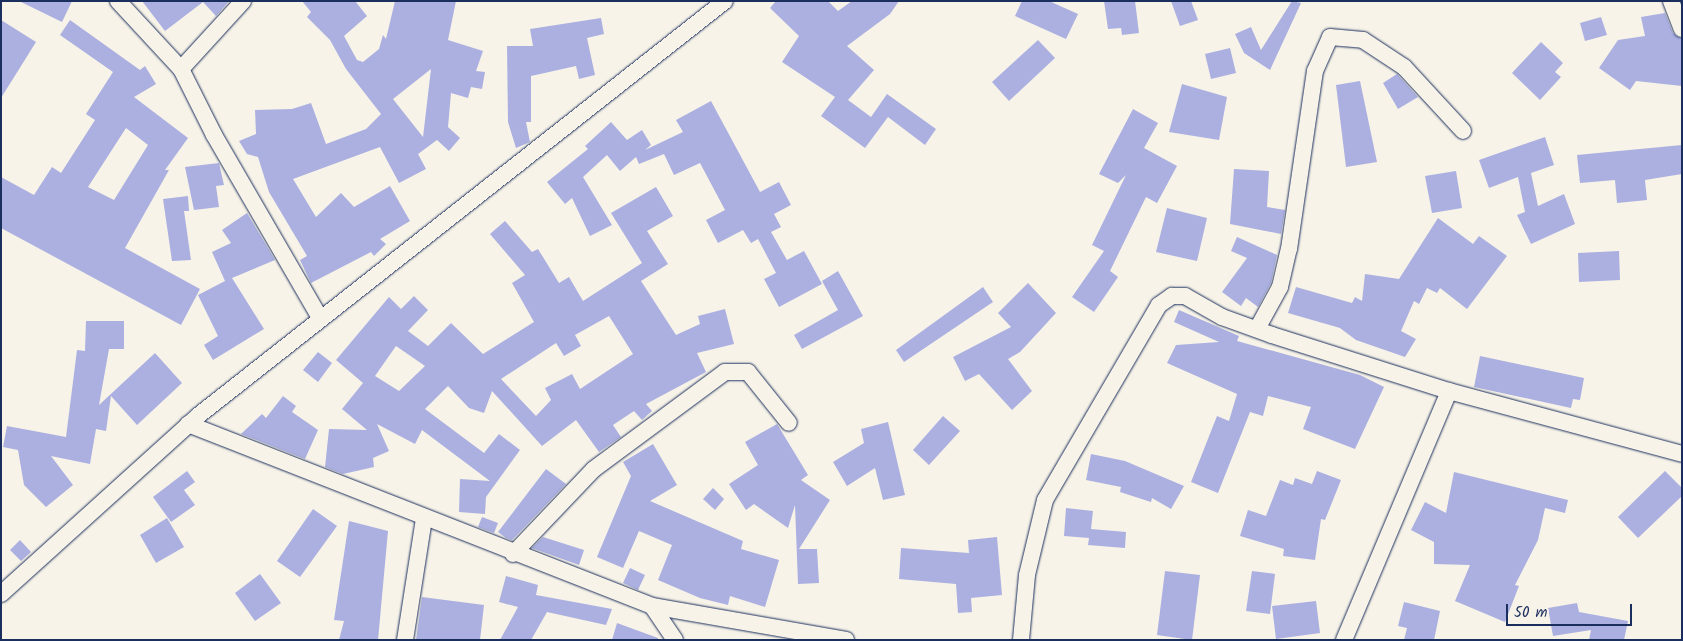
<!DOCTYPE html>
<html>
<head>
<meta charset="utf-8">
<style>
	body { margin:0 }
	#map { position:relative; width:1683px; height:641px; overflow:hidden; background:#f7f3e8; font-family:Kalam,sans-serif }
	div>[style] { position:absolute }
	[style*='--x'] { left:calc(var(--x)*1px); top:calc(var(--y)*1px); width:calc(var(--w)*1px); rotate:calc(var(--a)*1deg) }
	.building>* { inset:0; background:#abb0e1 }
	.roads { filter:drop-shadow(0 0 1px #1b2f5e) drop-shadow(0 0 1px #1b2f5e) }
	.minor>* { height:16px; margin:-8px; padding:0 8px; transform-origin:8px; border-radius:8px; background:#f7f3e8 }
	span { translate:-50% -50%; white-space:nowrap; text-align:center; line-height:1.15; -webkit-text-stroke:5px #f7f3e8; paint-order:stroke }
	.frame { position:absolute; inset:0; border:2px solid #1b2f5e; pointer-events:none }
	.scale { position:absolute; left:1506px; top:604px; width:126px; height:22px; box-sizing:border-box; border:2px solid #1b2f5e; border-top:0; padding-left:6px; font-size:15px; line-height:18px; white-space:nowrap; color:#1b2f5e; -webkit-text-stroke:4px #f7f3e8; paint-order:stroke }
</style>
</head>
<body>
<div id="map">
	<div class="building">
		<div style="clip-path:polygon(19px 1px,72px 1px,62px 22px)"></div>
		<div style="clip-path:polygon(142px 1px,229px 1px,216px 16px,203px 2px,165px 31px)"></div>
		<div style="clip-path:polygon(evenodd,302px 1px,355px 1px,367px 16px,344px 36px,357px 60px,363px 62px,379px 49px,383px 35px,386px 39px,395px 1px,456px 1px,448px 40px,483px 51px,476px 71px,485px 72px,482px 89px,471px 87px,468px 98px,451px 93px,448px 127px,460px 138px,449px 151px,437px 140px,418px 154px,426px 169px,399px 183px,380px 147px,293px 179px,316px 217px,341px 193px,354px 207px,390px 186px,410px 221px,380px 239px,386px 244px,374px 256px,371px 252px,311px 283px,300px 260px,307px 256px,269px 192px,258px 157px,247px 154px,239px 141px,256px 134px,255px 110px,292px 109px,311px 103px,326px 144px,366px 129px,381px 114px,346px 69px,330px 40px,307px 17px,311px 12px,302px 1px,431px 69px,423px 137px,393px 99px,431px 69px)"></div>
		<div style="clip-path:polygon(776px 1px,828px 1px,838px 11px,852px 1px,899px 1px,890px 14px,847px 46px,874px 70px,848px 100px,871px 117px,887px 94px,936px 129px,925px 145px,888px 117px,865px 148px,821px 116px,835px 97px,782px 62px,799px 36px,770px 8px)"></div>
		<div style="clip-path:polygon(1022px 1px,1049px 1px,1078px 14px,1066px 39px,1015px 16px)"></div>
		<div style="clip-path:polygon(1104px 1px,1135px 1px,1139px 33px,1122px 35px,1121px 28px,1108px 29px)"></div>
		<div style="clip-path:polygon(1171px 1px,1191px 1px,1198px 20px,1180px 26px)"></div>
		<div style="clip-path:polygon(1292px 1px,1301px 3px,1270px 70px,1244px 53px,1235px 34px,1251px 27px,1261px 50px)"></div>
		<div style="clip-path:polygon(1665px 13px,1673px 33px,1682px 39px,1682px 86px,1636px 81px,1630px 90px,1599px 68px,1618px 40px,1645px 36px,1641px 17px)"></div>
		<div style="clip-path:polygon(1601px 17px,1607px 35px,1585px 41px,1580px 23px)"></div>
		<div style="clip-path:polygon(601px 18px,604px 34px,587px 38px,595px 75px,579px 79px,576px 66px,531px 76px,531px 122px,526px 122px,530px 142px,516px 148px,508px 122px,507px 46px,533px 46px,530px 29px)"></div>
		<div style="clip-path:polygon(1px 20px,36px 42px,1px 98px)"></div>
		<div style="clip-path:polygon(evenodd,70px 20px,140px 70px,145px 66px,156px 84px,134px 97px,188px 138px,165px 170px,169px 170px,125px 248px,200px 289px,181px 325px,1px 228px,1px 177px,34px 195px,52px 167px,61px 173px,95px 120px,86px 114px,113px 72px,60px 35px,70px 20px,126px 128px,148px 145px,114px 200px,88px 187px,126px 128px)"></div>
		<div style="clip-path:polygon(1038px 40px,1055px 58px,1009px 101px,992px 82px)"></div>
		<div style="clip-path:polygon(1541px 42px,1563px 63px,1555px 72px,1561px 77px,1540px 100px,1512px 73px)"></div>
		<div style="clip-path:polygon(1230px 48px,1236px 73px,1211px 79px,1205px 54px)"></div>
		<div style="clip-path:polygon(1397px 74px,1418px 97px,1398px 109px,1383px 83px)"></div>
		<div style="clip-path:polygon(1360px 81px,1377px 162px,1346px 167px,1336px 85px)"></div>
		<div style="clip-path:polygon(1182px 84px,1227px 97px,1219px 140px,1169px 132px)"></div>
		<div style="clip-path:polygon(711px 101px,760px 192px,779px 182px,791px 205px,774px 214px,781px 227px,771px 232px,787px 260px,804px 251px,822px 284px,779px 307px,764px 279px,776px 273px,758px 239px,751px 243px,743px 230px,718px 243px,706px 220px,725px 210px,700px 163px,674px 175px,664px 154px,639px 164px,636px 157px,620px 171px,607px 155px,583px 177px,612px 225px,590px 236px,572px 198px,565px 204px,547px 182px,588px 149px,585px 146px,611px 122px,627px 140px,642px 130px,651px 145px,645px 150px,683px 132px,676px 120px)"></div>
		<div style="clip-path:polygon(1133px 109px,1158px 123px,1144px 148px,1177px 166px,1157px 203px,1146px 197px,1110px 271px,1118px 277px,1094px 312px,1072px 297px,1104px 251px,1092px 245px,1126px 175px,1118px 183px,1099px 174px)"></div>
		<div style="clip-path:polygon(1545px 137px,1554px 165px,1531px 173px,1538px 206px,1564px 194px,1575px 224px,1531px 244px,1517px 215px,1525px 212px,1518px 177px,1489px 188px,1479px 160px)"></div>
		<div style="clip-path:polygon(1682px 145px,1682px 174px,1645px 180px,1647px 200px,1617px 203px,1615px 180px,1580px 183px,1577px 155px)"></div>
		<div style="clip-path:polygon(219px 163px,224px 185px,216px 186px,219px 207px,194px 210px,185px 167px)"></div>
		<div style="clip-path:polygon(1234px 169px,1269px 171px,1267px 207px,1285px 210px,1281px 234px,1230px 224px)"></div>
		<div style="clip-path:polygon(1456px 171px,1462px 208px,1432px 213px,1425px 176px)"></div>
		<div style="clip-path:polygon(evenodd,656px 187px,673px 216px,647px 231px,668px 264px,641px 281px,676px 335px,700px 324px,698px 316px,725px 309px,734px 344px,697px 353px,706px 372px,646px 404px,652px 411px,642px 420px,634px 411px,613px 425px,621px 437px,599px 452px,576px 420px,542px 446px,492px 391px,484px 413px,469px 408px,448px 386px,425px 409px,484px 453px,499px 434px,520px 450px,486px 497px,485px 514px,459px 512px,460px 479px,490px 481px,422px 430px,415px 444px,377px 424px,389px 451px,373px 458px,374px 467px,343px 474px,325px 467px,329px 429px,367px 430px,342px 409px,363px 383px,336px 360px,389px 297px,401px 309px,414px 296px,428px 310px,408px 331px,428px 346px,451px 323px,483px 354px,534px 322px,512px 283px,525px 275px,490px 234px,505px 221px,532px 252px,538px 249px,559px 283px,569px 277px,583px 301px,642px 263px,611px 213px,656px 187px,609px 316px,633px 354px,580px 389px,572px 374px,545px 388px,551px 400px,536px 416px,501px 379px,556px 343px,564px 356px,581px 346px,575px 335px,609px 316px,656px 187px,396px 346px,425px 366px,399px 391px,375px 376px,396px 346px)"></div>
		<div style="clip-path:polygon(188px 196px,189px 211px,184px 211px,191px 260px,172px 261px,163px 199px)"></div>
		<div style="clip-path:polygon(1167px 208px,1207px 218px,1197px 261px,1156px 252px)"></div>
		<div style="clip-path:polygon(247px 213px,275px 260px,232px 278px,264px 329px,213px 360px,204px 345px,218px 336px,198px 295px,225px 281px,212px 252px,231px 243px,222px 230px)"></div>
		<div style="clip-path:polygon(1438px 218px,1473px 244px,1479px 236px,1507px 256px,1467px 309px,1440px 288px,1437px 293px,1427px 288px,1419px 304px,1414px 301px,1401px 331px,1416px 339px,1405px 357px,1356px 340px,1340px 328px,1288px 313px,1296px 287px,1352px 303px,1355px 297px,1362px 301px,1365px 274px,1399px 279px)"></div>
		<div style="clip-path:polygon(1237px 237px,1277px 255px,1271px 283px,1258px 307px,1246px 298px,1241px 306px,1222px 292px,1247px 258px,1231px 251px)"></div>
		<div style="clip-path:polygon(1619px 251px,1620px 280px,1579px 282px,1578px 253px)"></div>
		<div style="clip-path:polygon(838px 271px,863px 316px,802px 349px,794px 335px,838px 310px,822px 281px)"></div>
		<div style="clip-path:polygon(1028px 283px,1056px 313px,1020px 352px,1008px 359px,1032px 391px,1012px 410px,979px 374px,965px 381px,953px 357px,1011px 327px,998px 313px)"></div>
		<div style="clip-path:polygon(983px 287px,993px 302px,904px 362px,896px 350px)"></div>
		<div style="clip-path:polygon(1179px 310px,1239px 336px,1237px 341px,1360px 375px,1384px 387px,1355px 449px,1303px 429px,1311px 407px,1268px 396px,1263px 416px,1250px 412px,1218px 493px,1191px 482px,1217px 416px,1229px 421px,1237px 394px,1167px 363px,1176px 345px,1219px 342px,1174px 322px)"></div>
		<div style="clip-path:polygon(86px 321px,124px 321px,124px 349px,109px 349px,99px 405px,155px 353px,182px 383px,137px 425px,111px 396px,106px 431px,96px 429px,90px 464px,51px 456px,73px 485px,46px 507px,24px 485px,18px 450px,3px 447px,7px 426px,66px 437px,77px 350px,85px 351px)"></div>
		<div style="clip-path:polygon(318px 352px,332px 363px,318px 382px,303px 370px)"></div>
		<div style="clip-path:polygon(1480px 356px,1584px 378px,1580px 400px,1573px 399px,1571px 408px,1474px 387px)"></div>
		<div style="clip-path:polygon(283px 396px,296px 406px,292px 412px,318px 430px,305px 459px,241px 434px,262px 414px,266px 418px)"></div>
		<div style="clip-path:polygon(943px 416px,960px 431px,929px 465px,913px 450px)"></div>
		<div style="clip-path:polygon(888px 422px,905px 495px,883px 500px,875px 468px,847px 486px,833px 462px,864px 443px,861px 429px)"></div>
		<div style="clip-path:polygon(777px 424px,808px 475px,801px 480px,830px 500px,799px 549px,817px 549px,819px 583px,798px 584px,795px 505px,788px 528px,754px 504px,746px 510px,729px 484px,758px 465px,745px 442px)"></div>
		<div style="clip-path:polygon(653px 444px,677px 485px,650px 501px,743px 541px,741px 549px,779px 560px,765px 607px,730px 596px,728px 605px,700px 598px,658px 580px,672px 545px,639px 531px,623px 568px,597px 557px,631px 476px,623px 462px)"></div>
		<div style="clip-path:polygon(1091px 454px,1125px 461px,1184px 486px,1171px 509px,1152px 498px,1151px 502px,1120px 492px,1121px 487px,1086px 480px)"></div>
		<div style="clip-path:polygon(546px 469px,566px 484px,512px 540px,506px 538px,498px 532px)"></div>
		<div style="clip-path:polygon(187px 471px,195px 482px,184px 490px,195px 505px,171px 522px,153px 497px)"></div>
		<div style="clip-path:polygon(1317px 471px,1341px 480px,1325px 520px,1321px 519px,1315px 560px,1283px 556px,1284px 549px,1240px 536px,1248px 510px,1266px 516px,1280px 480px,1293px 485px,1295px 478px,1312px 484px)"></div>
		<div style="clip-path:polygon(1665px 471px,1682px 488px,1682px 496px,1638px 538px,1618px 517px)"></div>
		<div style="clip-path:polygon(1454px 472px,1568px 500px,1565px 513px,1545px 508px,1538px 540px,1515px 585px,1519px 586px,1505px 622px,1455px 601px,1470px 565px,1434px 564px,1434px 542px,1411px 530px,1425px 502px,1446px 513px)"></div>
		<div style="clip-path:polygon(713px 488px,724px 499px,715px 510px,703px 499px)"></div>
		<div style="clip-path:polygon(1066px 508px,1093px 511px,1091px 529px,1126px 532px,1125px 548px,1088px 545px,1089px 538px,1064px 536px)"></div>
		<div style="clip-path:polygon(313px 509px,337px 526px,300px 577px,277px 561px)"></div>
		<div style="clip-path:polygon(482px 517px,498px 523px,494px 533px,478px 527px)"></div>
		<div style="clip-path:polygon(167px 518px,184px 547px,156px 563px,140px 535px)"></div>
		<div style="clip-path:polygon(349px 521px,388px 531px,378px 640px,339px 640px,344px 621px,334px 620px)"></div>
		<div style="clip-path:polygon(543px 537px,584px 550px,579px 565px,532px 548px)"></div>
		<div style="clip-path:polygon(997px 537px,1002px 595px,971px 598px,972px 612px,958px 613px,956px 584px,899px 579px,901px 548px,969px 553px,968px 540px)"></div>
		<div style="clip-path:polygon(20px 540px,31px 552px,21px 561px,10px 550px)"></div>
		<div style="clip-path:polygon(630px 568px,645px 575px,638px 590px,623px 583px)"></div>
		<div style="clip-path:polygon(1165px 571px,1200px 575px,1192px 640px,1157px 635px)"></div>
		<div style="clip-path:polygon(1252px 571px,1275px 574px,1270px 614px,1246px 611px)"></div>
		<div style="clip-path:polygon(260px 574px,281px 603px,255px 621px,235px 593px)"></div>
		<div style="clip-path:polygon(506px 576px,538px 585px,536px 595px,612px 609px,606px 625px,547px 612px,531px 640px,500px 640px,518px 607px,499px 602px)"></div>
		<div style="clip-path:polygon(422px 597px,484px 605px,480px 640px,416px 640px)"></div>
		<div style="clip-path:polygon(1316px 601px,1320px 633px,1276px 639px,1272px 606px)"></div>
		<div style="clip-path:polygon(1404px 602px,1440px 611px,1434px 640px,1404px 640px,1407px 628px,1398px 626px)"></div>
		<div style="clip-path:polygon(1577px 603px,1579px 612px,1628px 621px,1624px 640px,1589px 640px,1591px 630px,1553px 636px,1548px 608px)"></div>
		<div style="clip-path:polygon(617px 623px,658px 638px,658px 640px,612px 640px)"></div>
	</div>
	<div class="roads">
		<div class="minor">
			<div style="--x:118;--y:1;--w:93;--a:47.2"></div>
			<div style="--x:181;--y:69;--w:74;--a:63.4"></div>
			<div style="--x:214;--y:135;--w:211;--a:59.9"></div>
			<div style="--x:1671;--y:1;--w:30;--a:69"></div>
			<div style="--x:181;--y:69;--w:92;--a:-47.6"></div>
			<div style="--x:1257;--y:329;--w:48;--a:-61.3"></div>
			<div style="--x:1280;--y:287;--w:39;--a:-77"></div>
			<div style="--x:1289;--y:249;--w:180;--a:-81.7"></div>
			<div style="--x:1315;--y:71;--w:37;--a:-66"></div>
			<div style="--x:1330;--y:37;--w:33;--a:5"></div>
			<div style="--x:1363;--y:40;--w:49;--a:33.4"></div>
			<div style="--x:1404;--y:67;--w:87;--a:47.3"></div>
			<div style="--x:188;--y:424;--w:498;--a:21.4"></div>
			<div style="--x:652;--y:606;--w:197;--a:9.9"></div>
			<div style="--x:513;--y:554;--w:117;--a:-46.4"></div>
			<div style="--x:594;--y:469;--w:163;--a:-36.5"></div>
			<div style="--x:725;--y:372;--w:23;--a:0"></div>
			<div style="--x:748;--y:372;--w:65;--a:51.2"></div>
			<div style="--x:1;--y:594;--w:267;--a:-42.1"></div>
			<div style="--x:199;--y:415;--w:669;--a:-38.21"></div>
			<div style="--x:652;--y:606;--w:41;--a:55.9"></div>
			<div style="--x:405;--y:640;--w:123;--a:-81.1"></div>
			<div style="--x:1021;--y:640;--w:65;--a:-84.7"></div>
			<div style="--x:1027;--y:575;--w:77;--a:-76.5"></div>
			<div style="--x:1045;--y:500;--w:226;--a:-59.7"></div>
			<div style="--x:1159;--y:305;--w:16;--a:-35"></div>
			<div style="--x:1172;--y:296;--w:13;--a:0"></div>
			<div style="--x:1185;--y:296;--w:43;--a:29.6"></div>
			<div style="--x:1222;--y:317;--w:53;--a:19.8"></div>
			<div style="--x:1272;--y:335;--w:186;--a:17.6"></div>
			<div style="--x:1449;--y:391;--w:241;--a:15.1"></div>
			<div style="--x:1344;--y:640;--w:270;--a:-67.1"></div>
		</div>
	</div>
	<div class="frame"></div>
	<div class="scale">50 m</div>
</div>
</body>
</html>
